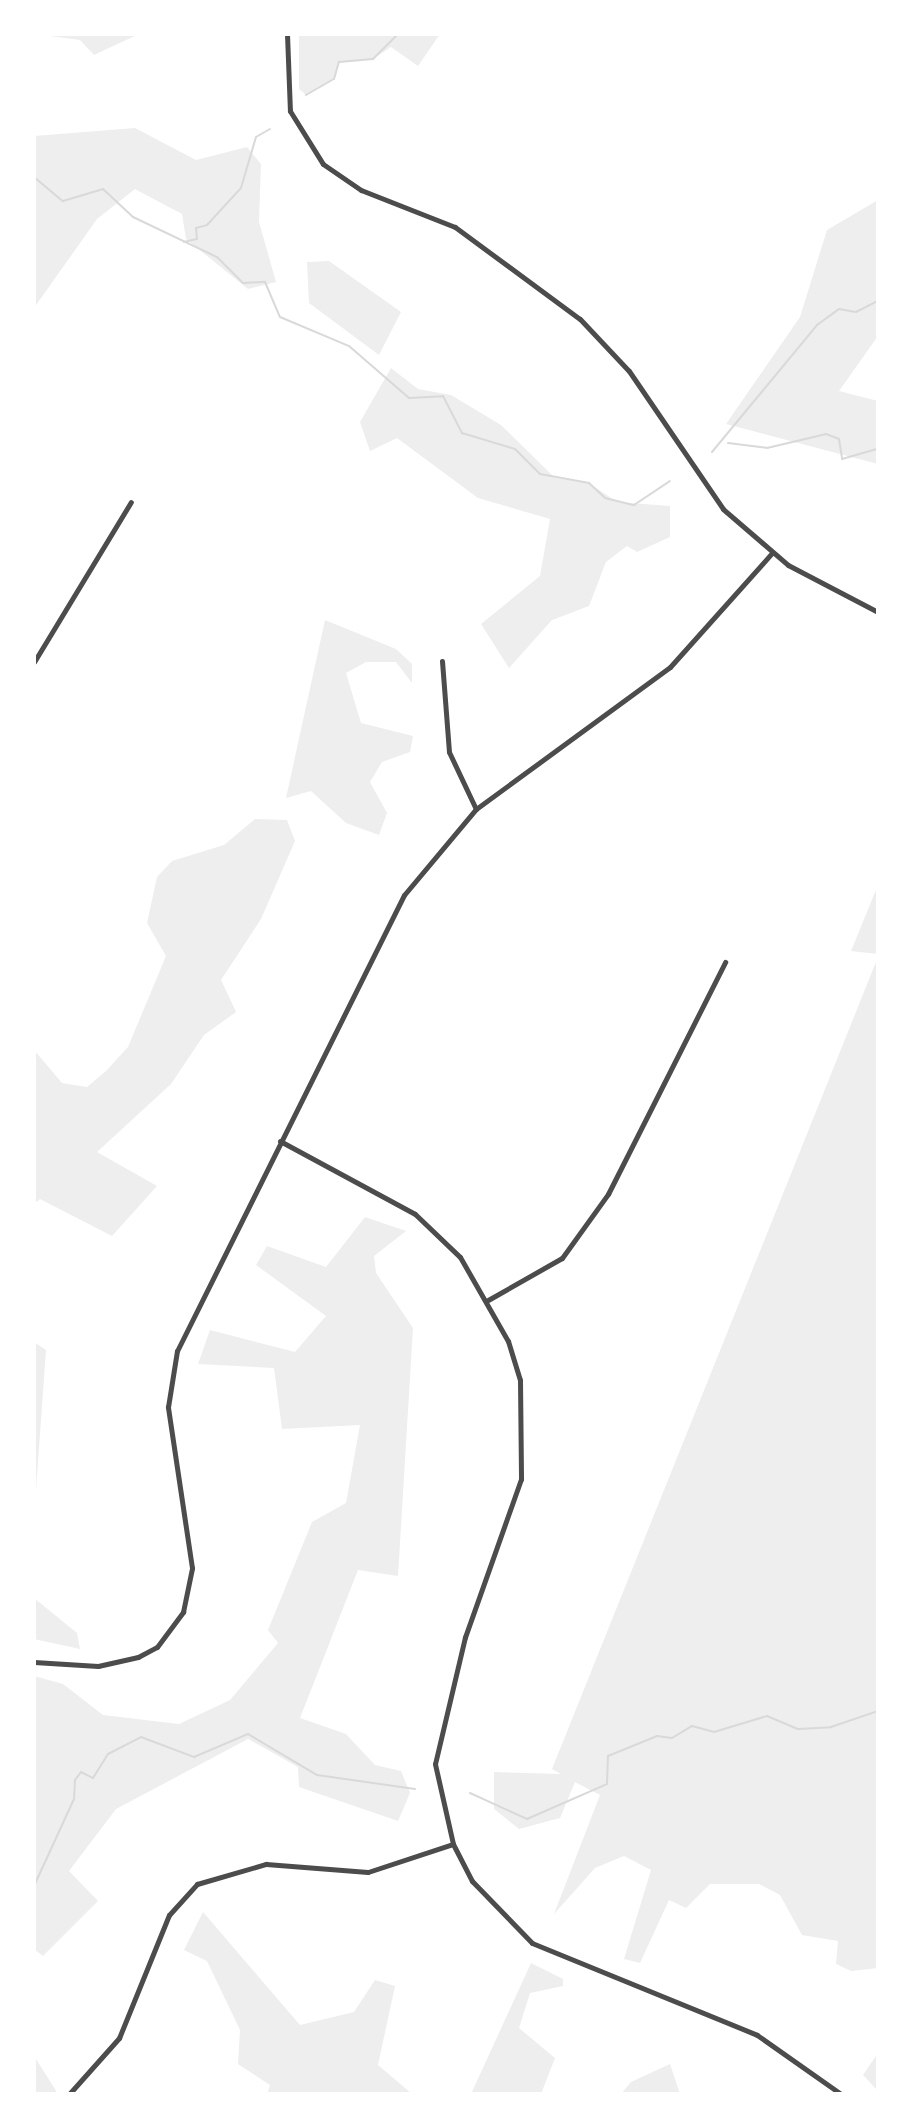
<!DOCTYPE html>
<html>
<head>
<meta charset="utf-8">
<style>
	body { margin:0 }
	#map { position:relative; width:912px; height:2128px; overflow:hidden; background:#fff; font-family:Poppins,sans-serif }
	div>[style] { position:absolute }
	[style*='--x'] { left:calc(var(--x)*1px); top:calc(var(--y)*1px); width:calc(var(--w)*1px); rotate:calc(var(--a)*1deg) }
	.green>* { inset:0; background:#eee }
	.stream>* { height:2px; margin:-1px; padding:0 1px; transform-origin:1px; border-radius:1px; background:#d9d9d9 }
	.minor>* { height:5px; margin:-2.5px; padding:0 2.5px; transform-origin:2.5px; border-radius:2.5px; background:#4c4c4c }
	span { translate:-50% -50%; white-space:nowrap; text-align:center; line-height:1.15; -webkit-text-stroke:8px #fff; paint-order:stroke }
	.frame { position:absolute; inset:0; border:36px solid #fff; pointer-events:none }
</style>
</head>
<body>
<div id="map">
	<div class="green">
		<div style="clip-path:polygon(35px 34px,139px 34px,94px 55px,80px 40px)"></div>
		<div style="clip-path:polygon(299px 34px,440px 34px,418px 66px,391px 47px,373px 59px,339px 62px,334px 79px,306px 95px,299px 89px)"></div>
		<div style="clip-path:polygon(135px 128px,196px 160px,247px 147px,261px 164px,259px 222px,276px 282px,248px 289px,186px 239px,182px 214px,135px 189px,97px 219px,34px 308px,34px 136px)"></div>
		<div style="clip-path:polygon(878px 200px,878px 336px,839px 391px,878px 401px,878px 464px,726px 424px,800px 317px,827px 230px)"></div>
		<div style="clip-path:polygon(329px 261px,401px 312px,379px 355px,309px 303px,307px 262px)"></div>
		<div style="clip-path:polygon(391px 368px,418px 389px,451px 395px,501px 425px,555px 478px,589px 483px,617px 502px,670px 506px,670px 537px,637px 552px,627px 546px,606px 562px,589px 606px,552px 620px,509px 668px,481px 624px,540px 576px,550px 519px,478px 498px,397px 438px,370px 451px,360px 422px)"></div>
		<div style="clip-path:polygon(325px 620px,396px 649px,412px 664px,412px 683px,396px 662px,366px 662px,346px 673px,361px 723px,413px 736px,410px 752px,382px 762px,370px 782px,387px 813px,379px 835px,346px 823px,311px 791px,286px 798px)"></div>
		<div style="clip-path:polygon(255px 819px,287px 820px,295px 841px,261px 919px,221px 980px,236px 1012px,204px 1035px,171px 1084px,97px 1152px,157px 1186px,112px 1236px,40px 1199px,34px 1204px,34px 1050px,62px 1083px,87px 1087px,106px 1071px,128px 1047px,166px 956px,147px 923px,157px 877px,172px 861px,224px 845px)"></div>
		<div style="clip-path:polygon(878px 885px,878px 954px,851px 951px)"></div>
		<div style="clip-path:polygon(878px 957px,878px 1968px,851px 1971px,836px 1964px,838px 1941px,802px 1935px,780px 1895px,759px 1884px,710px 1884px,686px 1908px,669px 1900px,640px 1963px,624px 1959px,651px 1870px,624px 1856px,595px 1868px,554px 1914px,600px 1795px,575px 1782px,560px 1818px,519px 1829px,494px 1809px,494px 1772px,561px 1774px,552px 1769px)"></div>
		<div style="clip-path:polygon(365px 1217px,406px 1231px,374px 1256px,376px 1273px,413px 1328px,398px 1576px,358px 1570px,300px 1718px,346px 1734px,375px 1765px,401px 1771px,410px 1793px,398px 1821px,299px 1787px,298px 1767px,248px 1739px,116px 1809px,69px 1871px,98px 1901px,43px 1956px,34px 1949px,34px 1676px,63px 1684px,103px 1715px,179px 1724px,230px 1700px,278px 1643px,268px 1630px,312px 1522px,346px 1503px,360px 1425px,282px 1429px,274px 1368px,198px 1364px,210px 1330px,295px 1352px,326px 1316px,256px 1265px,267px 1246px,326px 1267px)"></div>
		<div style="clip-path:polygon(34px 1342px,46px 1350px,34px 1517px)"></div>
		<div style="clip-path:polygon(34px 1598px,77px 1633px,80px 1649px,34px 1639px)"></div>
		<div style="clip-path:polygon(203px 1912px,300px 2025px,354px 2012px,375px 1980px,395px 1986px,378px 2065px,412px 2094px,267px 2094px,270px 2085px,238px 2064px,240px 2030px,207px 1961px,184px 1950px)"></div>
		<div style="clip-path:polygon(531px 1963px,563px 1979px,563px 1986px,530px 1993px,519px 2028px,555px 2058px,541px 2094px,471px 2094px)"></div>
		<div style="clip-path:polygon(878px 2053px,878px 2088px,877px 2090px,863px 2075px)"></div>
		<div style="clip-path:polygon(34px 2056px,55px 2089px,57px 2094px,34px 2094px)"></div>
		<div style="clip-path:polygon(670px 2064px,680px 2094px,621px 2094px,631px 2082px)"></div>
	</div>
	<div class="stream">
		<div style="--x:306;--y:95;--w:32;--a:-30"></div>
		<div style="--x:334;--y:79;--w:18;--a:-74"></div>
		<div style="--x:339;--y:62;--w:34;--a:-5"></div>
		<div style="--x:373;--y:59;--w:35;--a:-45"></div>
		<div style="--x:34;--y:177;--w:38;--a:40"></div>
		<div style="--x:63;--y:201;--w:42;--a:-16.7"></div>
		<div style="--x:103;--y:189;--w:41;--a:43"></div>
		<div style="--x:133;--y:217;--w:93;--a:25.5"></div>
		<div style="--x:217;--y:257;--w:37;--a:45"></div>
		<div style="--x:243;--y:283;--w:22;--a:-3"></div>
		<div style="--x:265;--y:282;--w:38;--a:67"></div>
		<div style="--x:280;--y:317;--w:75;--a:22.8"></div>
		<div style="--x:349;--y:346;--w:79;--a:40.9"></div>
		<div style="--x:409;--y:398;--w:34;--a:-3"></div>
		<div style="--x:443;--y:396;--w:42;--a:62.8"></div>
		<div style="--x:462;--y:433;--w:55;--a:16.8"></div>
		<div style="--x:515;--y:449;--w:35;--a:45"></div>
		<div style="--x:540;--y:474;--w:50;--a:10.4"></div>
		<div style="--x:589;--y:483;--w:22;--a:43"></div>
		<div style="--x:605;--y:498;--w:30;--a:14"></div>
		<div style="--x:634;--y:505;--w:43;--a:-33.7"></div>
		<div style="--x:184;--y:242;--w:13;--a:-13"></div>
		<div style="--x:197;--y:239;--w:11;--a:-95"></div>
		<div style="--x:196;--y:228;--w:11;--a:-15"></div>
		<div style="--x:207;--y:225;--w:50;--a:-47.4"></div>
		<div style="--x:241;--y:188;--w:53;--a:-73.6"></div>
		<div style="--x:256;--y:137;--w:16;--a:-30"></div>
		<div style="--x:728;--y:443;--w:39;--a:7"></div>
		<div style="--x:767;--y:448;--w:61;--a:-13.3"></div>
		<div style="--x:826;--y:434;--w:14;--a:21"></div>
		<div style="--x:839;--y:439;--w:20;--a:81"></div>
		<div style="--x:842;--y:459;--w:37;--a:-16"></div>
		<div style="--x:712;--y:452;--w:165;--a:-50.4"></div>
		<div style="--x:817;--y:325;--w:27;--a:-36"></div>
		<div style="--x:839;--y:309;--w:17;--a:10"></div>
		<div style="--x:856;--y:312;--w:25;--a:-27"></div>
		<div style="--x:470;--y:1793;--w:63;--a:24.5"></div>
		<div style="--x:527;--y:1819;--w:87;--a:-23.6"></div>
		<div style="--x:607;--y:1784;--w:28;--a:-88"></div>
		<div style="--x:608;--y:1756;--w:53;--a:-22.2"></div>
		<div style="--x:657;--y:1736;--w:15;--a:8"></div>
		<div style="--x:672;--y:1738;--w:23;--a:-31"></div>
		<div style="--x:692;--y:1726;--w:23;--a:15"></div>
		<div style="--x:714;--y:1732;--w:55;--a:-16.8"></div>
		<div style="--x:767;--y:1716;--w:34;--a:23"></div>
		<div style="--x:798;--y:1729;--w:33;--a:-3"></div>
		<div style="--x:831;--y:1727;--w:50;--a:-18.8"></div>
		<div style="--x:34;--y:1886;--w:96;--a:-65.3"></div>
		<div style="--x:74;--y:1799;--w:19;--a:-87"></div>
		<div style="--x:75;--y:1780;--w:10;--a:-53"></div>
		<div style="--x:81;--y:1772;--w:13;--a:27"></div>
		<div style="--x:93;--y:1778;--w:28;--a:-58"></div>
		<div style="--x:108;--y:1754;--w:37;--a:-27"></div>
		<div style="--x:141;--y:1737;--w:57;--a:20.7"></div>
		<div style="--x:194;--y:1757;--w:59;--a:-23.1"></div>
		<div style="--x:248;--y:1734;--w:80;--a:30.7"></div>
		<div style="--x:317;--y:1775;--w:99;--a:8.1"></div>
	</div>
	<div class="minor">
		<div style="--x:287;--y:34;--w:77;--a:87.8"></div>
		<div style="--x:290;--y:111;--w:62;--a:58.1"></div>
		<div style="--x:323;--y:164;--w:46;--a:34.4"></div>
		<div style="--x:361;--y:190;--w:101;--a:21.5"></div>
		<div style="--x:455;--y:227;--w:155;--a:36.4"></div>
		<div style="--x:580;--y:319;--w:71;--a:46.7"></div>
		<div style="--x:629;--y:371;--w:167;--a:55.7"></div>
		<div style="--x:723;--y:509;--w:86;--a:40.7"></div>
		<div style="--x:788;--y:565;--w:102;--a:27.6"></div>
		<div style="--x:442;--y:661;--w:91;--a:85.6"></div>
		<div style="--x:449;--y:752;--w:63;--a:64.7"></div>
		<div style="--x:34;--y:662;--w:187;--a:-58.8"></div>
		<div style="--x:280;--y:1141;--w:153;--a:28.4"></div>
		<div style="--x:415;--y:1214;--w:62;--a:43.7"></div>
		<div style="--x:460;--y:1257;--w:97;--a:60.3"></div>
		<div style="--x:508;--y:1341;--w:41;--a:72.9"></div>
		<div style="--x:520;--y:1380;--w:99;--a:89.4"></div>
		<div style="--x:521;--y:1479;--w:168;--a:109.5"></div>
		<div style="--x:465;--y:1637;--w:130;--a:103.3"></div>
		<div style="--x:435;--y:1764;--w:82;--a:77.3"></div>
		<div style="--x:453;--y:1844;--w:42;--a:62.8"></div>
		<div style="--x:472;--y:1881;--w:86;--a:45.9"></div>
		<div style="--x:532;--y:1943;--w:243;--a:22.2"></div>
		<div style="--x:757;--y:2035;--w:103;--a:35.1"></div>
		<div style="--x:488;--y:1300;--w:85;--a:-29.6"></div>
		<div style="--x:562;--y:1258;--w:79;--a:-54.3"></div>
		<div style="--x:608;--y:1194;--w:260;--a:-63.2"></div>
		<div style="--x:34;--y:1662;--w:64;--a:3.6"></div>
		<div style="--x:98;--y:1666;--w:41;--a:-12.7"></div>
		<div style="--x:138;--y:1657;--w:21;--a:-28"></div>
		<div style="--x:157;--y:1647;--w:44;--a:-53.4"></div>
		<div style="--x:183;--y:1612;--w:45;--a:-78.4"></div>
		<div style="--x:192;--y:1568;--w:163;--a:-98.5"></div>
		<div style="--x:168;--y:1407;--w:57;--a:-80.9"></div>
		<div style="--x:177;--y:1351;--w:509;--a:-63.54"></div>
		<div style="--x:404;--y:895;--w:112;--a:-50.1"></div>
		<div style="--x:476;--y:809;--w:240;--a:-36.2"></div>
		<div style="--x:670;--y:667;--w:153;--a:-48.2"></div>
		<div style="--x:70;--y:2093;--w:74;--a:-48.3"></div>
		<div style="--x:119;--y:2038;--w:133;--a:-67.9"></div>
		<div style="--x:169;--y:1915;--w:42;--a:-47.9"></div>
		<div style="--x:197;--y:1884;--w:72;--a:-16.2"></div>
		<div style="--x:266;--y:1864;--w:102;--a:4.5"></div>
		<div style="--x:368;--y:1872;--w:89;--a:-18.2"></div>
	</div>
	<div class="frame"></div>
</div>
</body>
</html>
